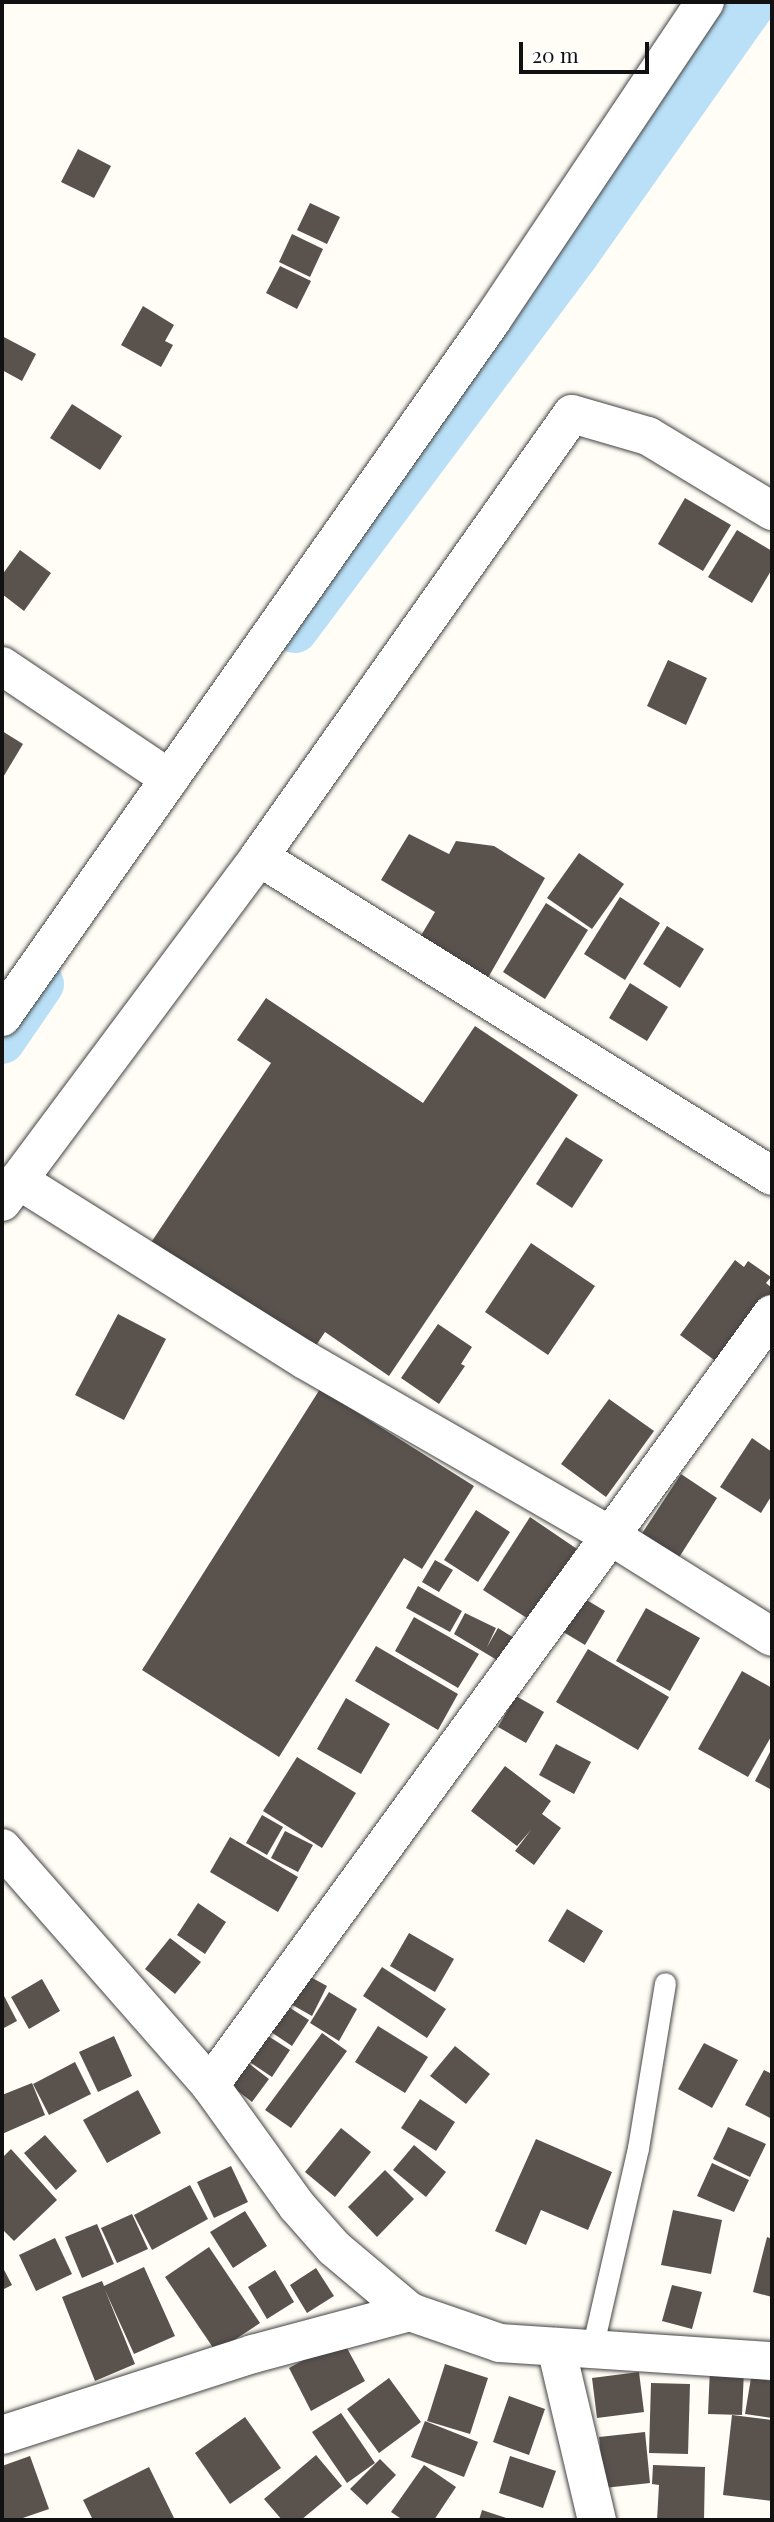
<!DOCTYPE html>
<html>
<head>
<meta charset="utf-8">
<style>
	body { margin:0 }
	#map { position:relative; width:774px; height:2522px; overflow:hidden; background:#fffdf5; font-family:"Playfair Display",serif }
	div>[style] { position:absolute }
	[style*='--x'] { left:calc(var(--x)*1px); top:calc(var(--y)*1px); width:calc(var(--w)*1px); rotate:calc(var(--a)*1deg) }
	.canal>* { height:46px; margin:-23px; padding:0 23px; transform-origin:23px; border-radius:23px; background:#b9e0f7 }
	.building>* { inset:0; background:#5a524d }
	.roads { filter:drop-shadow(0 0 2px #444) drop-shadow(0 0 2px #444) }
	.lane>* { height:21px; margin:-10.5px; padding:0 10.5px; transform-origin:10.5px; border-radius:10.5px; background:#fff }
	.street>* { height:38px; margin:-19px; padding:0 19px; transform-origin:19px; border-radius:19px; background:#fff }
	span { translate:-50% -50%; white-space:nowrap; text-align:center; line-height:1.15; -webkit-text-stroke:7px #fff; paint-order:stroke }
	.frame { position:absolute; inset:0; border:4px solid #111; pointer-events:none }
	.scale { position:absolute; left:519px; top:42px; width:130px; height:32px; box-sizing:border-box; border:4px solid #111; border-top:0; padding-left:9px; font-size:21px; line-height:24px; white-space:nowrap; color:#111; -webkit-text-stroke:5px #fff; paint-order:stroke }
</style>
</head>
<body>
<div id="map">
	<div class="canal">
		<div style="--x:295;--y:630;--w:471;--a:-53.2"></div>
		<div style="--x:577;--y:253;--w:307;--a:-54.8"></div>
		<div style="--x:2;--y:1041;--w:69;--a:-55.6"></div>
	</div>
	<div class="building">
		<div style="clip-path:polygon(78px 149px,111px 166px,94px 198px,61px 182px)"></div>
		<div style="clip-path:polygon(310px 203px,340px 217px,327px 244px,297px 230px)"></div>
		<div style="clip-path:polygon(292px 234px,323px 249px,310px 277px,279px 262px)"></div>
		<div style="clip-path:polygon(280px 266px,311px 281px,297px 309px,266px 293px)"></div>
		<div style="clip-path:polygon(143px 306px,174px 325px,165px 341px,173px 345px,161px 367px,121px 345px)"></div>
		<div style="clip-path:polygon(2px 336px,36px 354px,22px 381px,2px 370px)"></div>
		<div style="clip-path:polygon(72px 404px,122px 436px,100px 470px,50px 438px)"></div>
		<div style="clip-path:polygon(685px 498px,731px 525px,703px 571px,658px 544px)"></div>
		<div style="clip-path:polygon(737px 530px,772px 551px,772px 569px,752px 603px,708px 577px)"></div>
		<div style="clip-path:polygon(20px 550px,51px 573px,24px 611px,2px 594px,2px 575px)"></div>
		<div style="clip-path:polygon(668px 660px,707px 678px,686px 725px,647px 706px)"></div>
		<div style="clip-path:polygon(2px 731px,23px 744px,2px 779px)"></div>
		<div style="clip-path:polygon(409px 834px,449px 854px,456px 841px,494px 846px,545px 878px,481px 990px,413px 949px,435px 912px,381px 880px)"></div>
		<div style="clip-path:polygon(579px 853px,624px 884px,592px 929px,547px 898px)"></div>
		<div style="clip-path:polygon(620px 897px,660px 923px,625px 980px,584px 954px)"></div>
		<div style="clip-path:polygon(546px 903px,588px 930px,545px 999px,503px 972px)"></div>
		<div style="clip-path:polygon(667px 926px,704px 949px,680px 988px,643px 964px)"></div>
		<div style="clip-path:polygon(630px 983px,668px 1007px,647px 1041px,609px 1018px)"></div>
		<div style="clip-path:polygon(266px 998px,423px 1103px,475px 1026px,578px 1095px,389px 1376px,325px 1332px,311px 1353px,150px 1244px,271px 1063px,237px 1040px)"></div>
		<div style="clip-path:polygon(566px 1137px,603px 1160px,572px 1208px,536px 1184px)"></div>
		<div style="clip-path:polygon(531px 1243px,595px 1286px,548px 1355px,485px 1312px)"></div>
		<div style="clip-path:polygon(735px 1260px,744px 1267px,748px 1261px,771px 1277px,766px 1283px,772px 1288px,772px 1294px,721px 1365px,680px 1335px)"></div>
		<div style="clip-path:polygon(118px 1314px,166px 1339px,124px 1420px,75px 1395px)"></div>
		<div style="clip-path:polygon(438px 1324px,472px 1347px,461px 1364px,465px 1366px,439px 1404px,401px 1378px)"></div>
		<div style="clip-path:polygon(320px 1389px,474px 1486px,422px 1569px,404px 1558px,279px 1757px,142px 1670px)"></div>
		<div style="clip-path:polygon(609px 1399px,654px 1431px,606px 1497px,561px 1464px)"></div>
		<div style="clip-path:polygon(752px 1438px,772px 1452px,772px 1495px,761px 1513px,720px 1487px)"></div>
		<div style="clip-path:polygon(681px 1474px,717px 1498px,678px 1559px,641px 1535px)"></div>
		<div style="clip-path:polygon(476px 1510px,510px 1532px,478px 1582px,444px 1560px)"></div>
		<div style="clip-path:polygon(530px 1517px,577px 1549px,530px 1620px,483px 1590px)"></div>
		<div style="clip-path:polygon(435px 1560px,453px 1570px,439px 1592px,422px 1582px)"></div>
		<div style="clip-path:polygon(418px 1586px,462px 1611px,450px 1632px,406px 1608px)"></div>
		<div style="clip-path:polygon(580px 1596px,605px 1611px,585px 1645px,560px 1630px)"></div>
		<div style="clip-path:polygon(646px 1608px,700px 1638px,670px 1691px,616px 1661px)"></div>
		<div style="clip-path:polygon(465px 1613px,496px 1628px,487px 1647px,498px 1628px,519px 1641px,505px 1665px,454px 1634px)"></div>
		<div style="clip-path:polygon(414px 1617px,479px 1654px,458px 1688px,395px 1651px)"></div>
		<div style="clip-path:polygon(376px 1646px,458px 1694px,438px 1730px,355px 1681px)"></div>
		<div style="clip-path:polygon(588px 1649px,669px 1697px,638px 1750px,556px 1702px)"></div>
		<div style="clip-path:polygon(742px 1671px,772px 1688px,772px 1735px,748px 1777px,698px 1749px)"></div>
		<div style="clip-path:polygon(516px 1696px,544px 1712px,526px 1743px,498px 1727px)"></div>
		<div style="clip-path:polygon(346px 1698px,390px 1724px,361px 1774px,317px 1749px)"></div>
		<div style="clip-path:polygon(556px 1744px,591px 1762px,574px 1794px,539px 1775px)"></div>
		<div style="clip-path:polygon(772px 1748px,772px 1790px,755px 1781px)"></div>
		<div style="clip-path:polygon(297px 1757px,356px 1793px,322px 1848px,263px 1811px)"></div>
		<div style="clip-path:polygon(505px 1766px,551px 1801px,542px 1814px,561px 1828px,534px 1865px,515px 1851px,531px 1830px,517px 1846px,471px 1811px)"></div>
		<div style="clip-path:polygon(262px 1815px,283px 1827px,267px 1855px,246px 1843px)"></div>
		<div style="clip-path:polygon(285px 1831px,313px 1845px,298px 1872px,271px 1858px)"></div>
		<div style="clip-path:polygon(230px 1837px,298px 1877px,278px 1912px,210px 1872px)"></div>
		<div style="clip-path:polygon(198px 1903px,226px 1922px,205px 1954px,177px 1935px)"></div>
		<div style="clip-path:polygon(567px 1909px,603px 1931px,584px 1963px,548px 1941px)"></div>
		<div style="clip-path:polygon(409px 1933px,454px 1959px,435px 1992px,390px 1966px)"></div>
		<div style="clip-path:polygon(170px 1938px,201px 1962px,175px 1994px,145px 1969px)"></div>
		<div style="clip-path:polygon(382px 1967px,446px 2009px,427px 2038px,363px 1996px)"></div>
		<div style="clip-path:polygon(305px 1974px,327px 1986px,312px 2016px,289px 2003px)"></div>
		<div style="clip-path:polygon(42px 1979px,60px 2011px,29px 2029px,11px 1997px)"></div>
		<div style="clip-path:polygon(2px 1992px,17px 2021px,2px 2029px)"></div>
		<div style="clip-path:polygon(329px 1992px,357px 2009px,339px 2041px,310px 2023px)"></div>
		<div style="clip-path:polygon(287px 2006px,309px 2020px,292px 2046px,271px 2032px)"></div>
		<div style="clip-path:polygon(378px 2026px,428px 2057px,405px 2093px,355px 2062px)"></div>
		<div style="clip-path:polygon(322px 2033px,347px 2051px,291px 2128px,265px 2110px)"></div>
		<div style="clip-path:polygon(265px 2034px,290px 2050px,272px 2077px,248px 2061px)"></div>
		<div style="clip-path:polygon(114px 2036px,132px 2076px,98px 2092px,79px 2052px)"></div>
		<div style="clip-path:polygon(704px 2043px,738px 2060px,712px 2108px,678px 2089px)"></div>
		<div style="clip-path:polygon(455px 2046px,490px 2074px,466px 2104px,430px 2076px)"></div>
		<div style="clip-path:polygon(75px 2062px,91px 2094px,49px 2115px,33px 2084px)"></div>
		<div style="clip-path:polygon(247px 2062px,269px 2079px,252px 2102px,230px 2085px)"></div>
		<div style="clip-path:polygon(764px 2070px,772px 2074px,772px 2119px,745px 2105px)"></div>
		<div style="clip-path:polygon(32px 2083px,45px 2115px,2px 2134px,2px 2095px)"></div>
		<div style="clip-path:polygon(138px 2090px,161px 2133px,107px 2163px,83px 2120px)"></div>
		<div style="clip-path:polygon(420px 2099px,455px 2122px,436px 2151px,401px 2128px)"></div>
		<div style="clip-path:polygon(728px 2127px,766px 2144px,750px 2177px,713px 2159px)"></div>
		<div style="clip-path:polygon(341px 2128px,371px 2152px,335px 2197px,305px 2172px)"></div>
		<div style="clip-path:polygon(45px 2135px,77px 2171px,56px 2190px,24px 2153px)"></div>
		<div style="clip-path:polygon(536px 2139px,612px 2172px,588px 2230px,541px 2210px,526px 2245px,495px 2231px)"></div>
		<div style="clip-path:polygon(414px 2145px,446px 2172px,426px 2197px,393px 2170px)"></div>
		<div style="clip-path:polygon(11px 2149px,57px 2200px,14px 2241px,2px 2229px,2px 2158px)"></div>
		<div style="clip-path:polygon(712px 2163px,749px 2180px,734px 2212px,697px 2196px)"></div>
		<div style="clip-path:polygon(231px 2166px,248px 2202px,214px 2218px,197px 2182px)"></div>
		<div style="clip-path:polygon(385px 2170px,414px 2199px,377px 2237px,348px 2207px)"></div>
		<div style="clip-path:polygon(190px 2185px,208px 2219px,152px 2250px,134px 2215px)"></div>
		<div style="clip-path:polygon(673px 2210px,722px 2220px,711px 2274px,661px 2265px)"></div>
		<div style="clip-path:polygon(245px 2211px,267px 2246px,233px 2268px,210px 2232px)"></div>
		<div style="clip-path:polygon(132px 2214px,148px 2249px,117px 2263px,101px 2228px)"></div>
		<div style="clip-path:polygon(97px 2224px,114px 2264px,82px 2278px,65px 2237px)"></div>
		<div style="clip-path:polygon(767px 2237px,772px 2239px,772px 2297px,753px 2292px)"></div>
		<div style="clip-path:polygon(55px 2238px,72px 2274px,36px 2291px,19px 2255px)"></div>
		<div style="clip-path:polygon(209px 2247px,260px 2323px,216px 2352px,165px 2277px)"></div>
		<div style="clip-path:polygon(2px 2266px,12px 2285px,2px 2290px)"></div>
		<div style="clip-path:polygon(144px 2267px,175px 2336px,134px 2354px,105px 2290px,135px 2364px,95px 2381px,62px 2297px,102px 2281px,104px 2286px)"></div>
		<div style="clip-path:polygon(316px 2268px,334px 2296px,307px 2313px,290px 2285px)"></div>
		<div style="clip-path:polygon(275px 2270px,294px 2302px,267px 2319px,248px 2287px)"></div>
		<div style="clip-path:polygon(672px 2285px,702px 2292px,692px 2329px,662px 2321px)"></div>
		<div style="clip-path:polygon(342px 2339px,365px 2381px,311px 2411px,289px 2368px)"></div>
		<div style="clip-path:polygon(445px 2364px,488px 2378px,470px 2434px,427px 2421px)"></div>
		<div style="clip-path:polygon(710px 2369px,744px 2370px,742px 2415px,708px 2414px)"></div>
		<div style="clip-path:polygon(639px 2372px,644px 2412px,597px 2418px,592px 2378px)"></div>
		<div style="clip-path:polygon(389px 2378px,421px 2422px,379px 2453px,347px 2409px)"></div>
		<div style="clip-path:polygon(751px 2378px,772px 2381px,772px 2418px,745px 2414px)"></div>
		<div style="clip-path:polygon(651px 2383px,690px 2384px,688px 2454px,649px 2453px)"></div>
		<div style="clip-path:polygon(509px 2396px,545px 2409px,529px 2455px,493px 2442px)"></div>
		<div style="clip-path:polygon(341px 2413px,375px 2463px,347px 2483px,312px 2432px)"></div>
		<div style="clip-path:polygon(732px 2415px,772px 2420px,772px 2501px,723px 2495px)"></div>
		<div style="clip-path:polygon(245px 2417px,281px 2468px,230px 2504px,195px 2453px)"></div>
		<div style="clip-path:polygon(425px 2421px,478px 2442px,464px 2477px,411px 2457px)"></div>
		<div style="clip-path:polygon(645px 2432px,650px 2483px,604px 2488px,599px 2437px)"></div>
		<div style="clip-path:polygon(316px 2455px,342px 2486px,301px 2520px,282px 2520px,264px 2499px)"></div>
		<div style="clip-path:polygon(30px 2456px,49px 2509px,17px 2520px,2px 2520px,2px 2466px)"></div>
		<div style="clip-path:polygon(510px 2456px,556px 2471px,543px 2508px,499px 2493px)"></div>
		<div style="clip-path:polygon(380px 2459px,396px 2475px,367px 2505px,350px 2489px)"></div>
		<div style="clip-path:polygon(424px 2465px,456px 2487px,434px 2520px,403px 2520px,391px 2512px)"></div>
		<div style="clip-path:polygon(653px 2465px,705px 2467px,704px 2520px,657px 2520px,659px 2485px,652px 2484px)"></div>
		<div style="clip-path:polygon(149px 2467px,175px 2520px,93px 2520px,83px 2500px)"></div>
		<div style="clip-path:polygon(482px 2510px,512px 2520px,479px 2520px)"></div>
	</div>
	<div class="roads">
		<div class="lane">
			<div style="--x:592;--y:2349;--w:206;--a:-77.1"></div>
			<div style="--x:638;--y:2148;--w:167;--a:-80.7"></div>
		</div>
		<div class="street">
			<div style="--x:2;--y:666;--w:202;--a:33.9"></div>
			<div style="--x:259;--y:857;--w:604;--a:31.87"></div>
			<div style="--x:2;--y:1017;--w:852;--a:-54.89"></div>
			<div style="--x:492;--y:320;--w:383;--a:-56.2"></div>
			<div style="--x:18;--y:1180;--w:339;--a:32.1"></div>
			<div style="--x:305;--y:1360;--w:351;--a:29.9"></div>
			<div style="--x:609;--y:1535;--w:192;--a:32"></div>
			<div style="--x:2;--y:1202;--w:430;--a:-53.3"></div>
			<div style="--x:259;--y:857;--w:542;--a:-54.76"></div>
			<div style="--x:572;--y:414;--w:79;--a:16.1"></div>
			<div style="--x:648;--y:436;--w:145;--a:31.2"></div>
			<div style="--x:2;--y:1848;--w:315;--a:48.7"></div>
			<div style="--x:210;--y:2085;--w:149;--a:54.3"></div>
			<div style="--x:297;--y:2206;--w:56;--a:48.6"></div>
			<div style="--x:334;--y:2248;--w:99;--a:40.1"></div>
			<div style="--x:410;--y:2312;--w:95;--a:19"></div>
			<div style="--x:500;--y:2343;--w:273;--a:3.8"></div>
			<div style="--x:210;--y:2085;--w:954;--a:-53.91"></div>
			<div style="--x:556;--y:2347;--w:178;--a:76.7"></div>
			<div style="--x:2;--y:2435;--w:264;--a:-17.9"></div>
			<div style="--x:253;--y:2354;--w:163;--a:-15"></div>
		</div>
	</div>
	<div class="frame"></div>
	<div class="scale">20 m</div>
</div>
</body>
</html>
